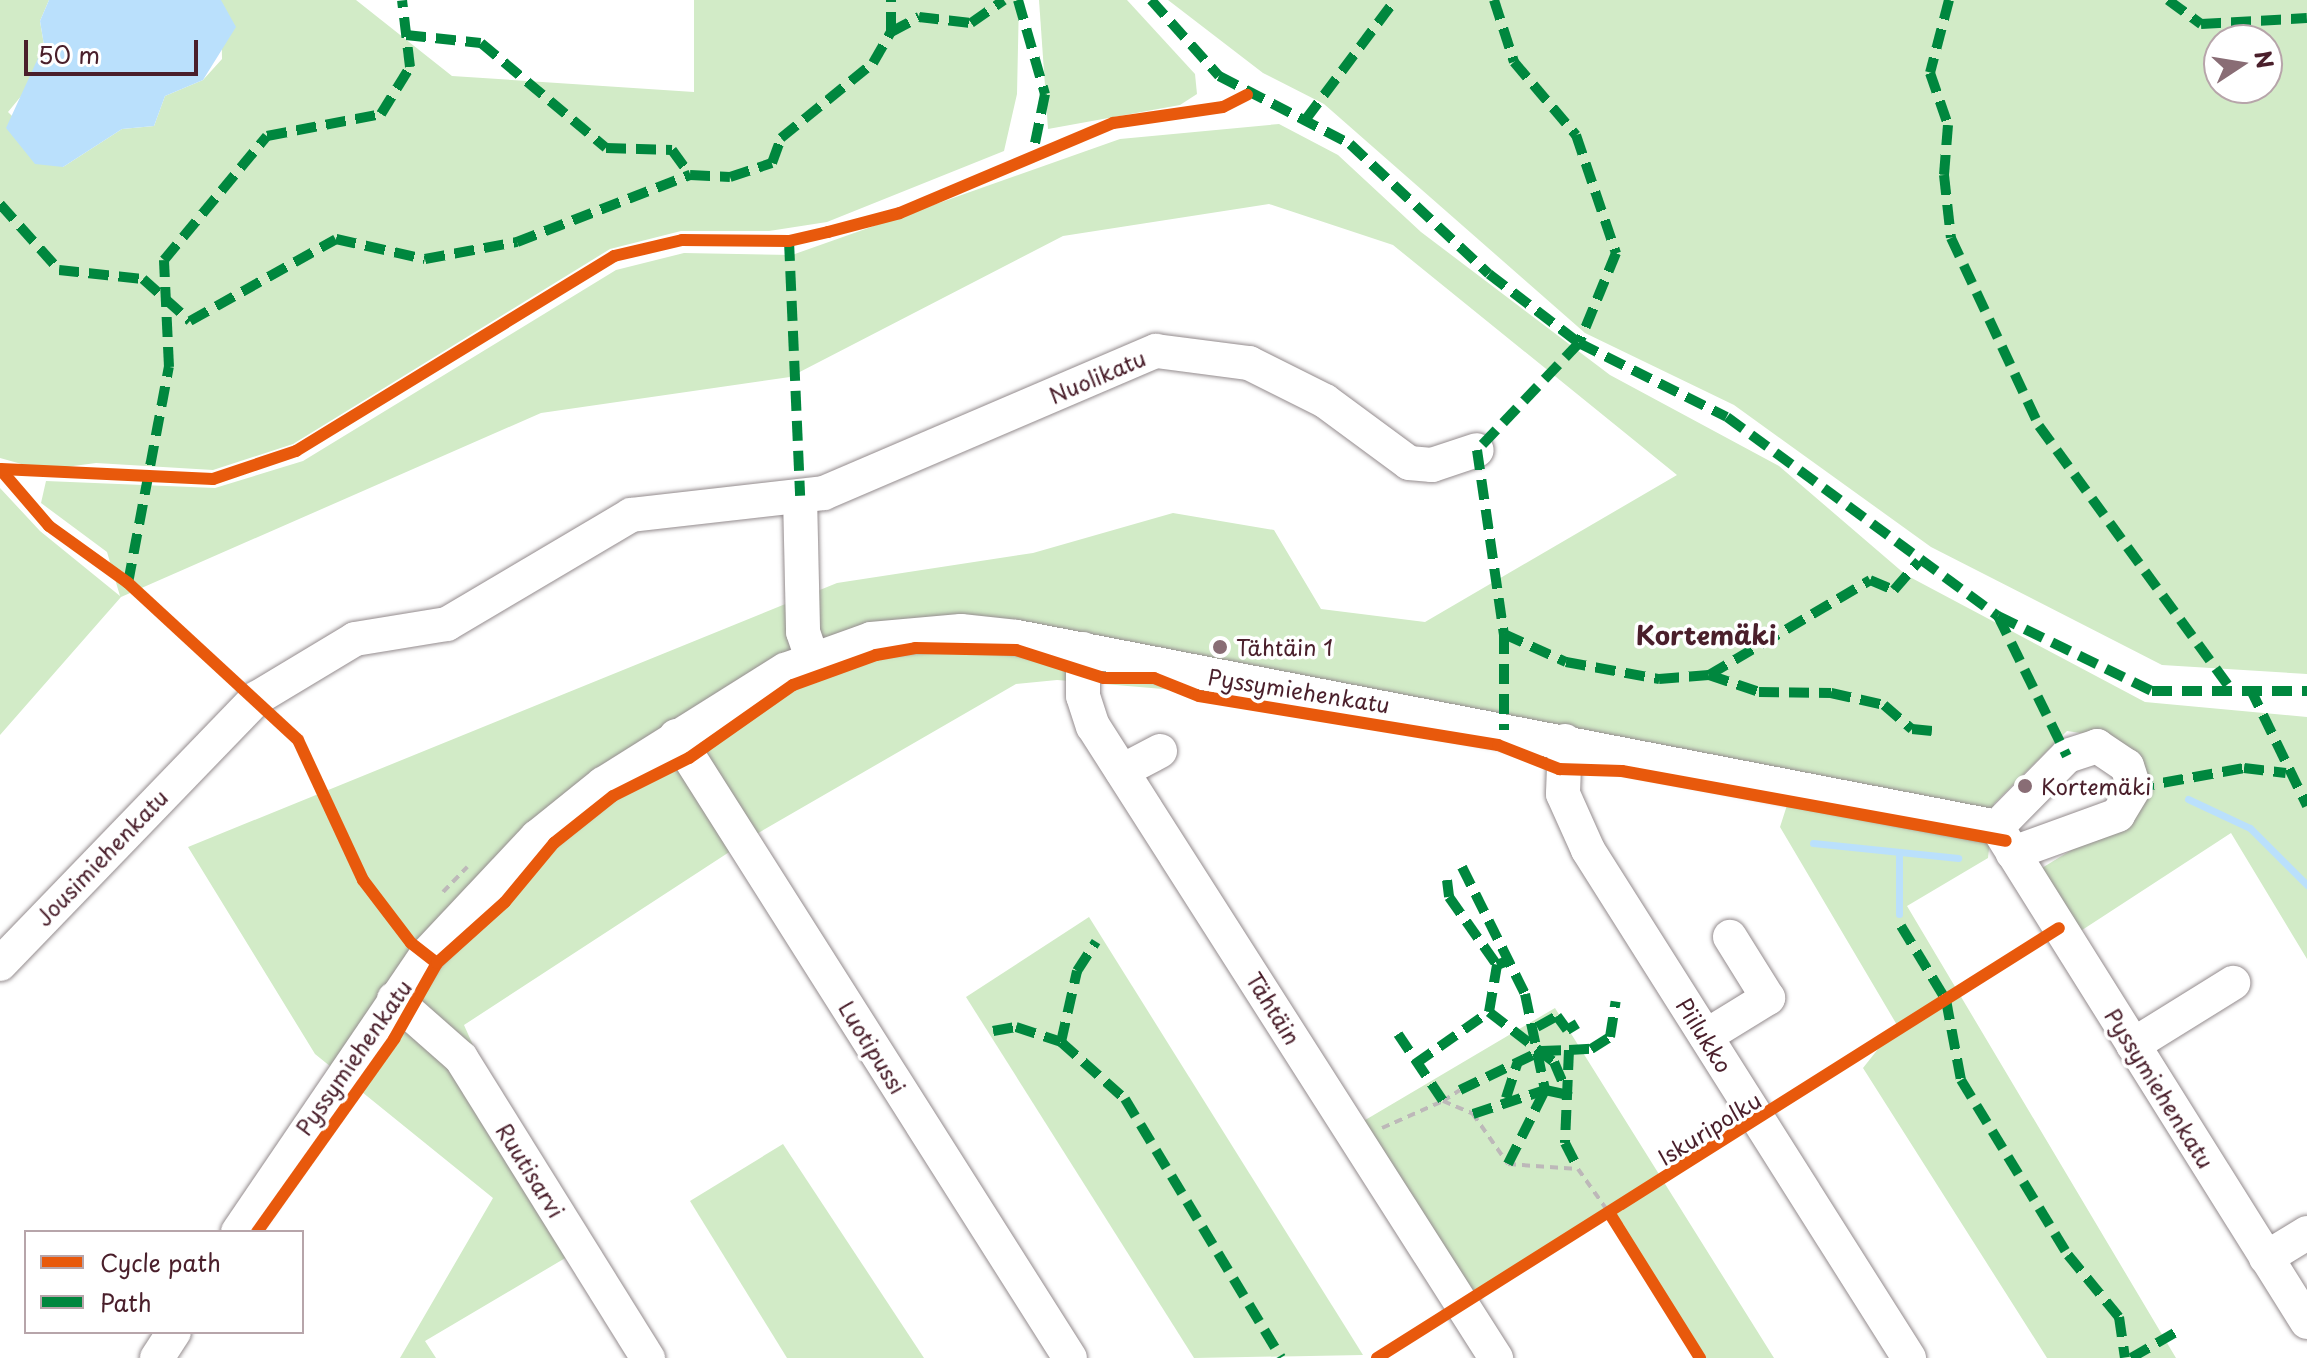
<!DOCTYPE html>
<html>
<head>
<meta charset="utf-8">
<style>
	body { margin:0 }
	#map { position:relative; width:2307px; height:1358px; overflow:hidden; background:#fff; font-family:"Playpen Sans",sans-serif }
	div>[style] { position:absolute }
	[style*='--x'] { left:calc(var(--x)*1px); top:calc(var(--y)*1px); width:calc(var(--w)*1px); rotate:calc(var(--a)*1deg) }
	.green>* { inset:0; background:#d2ebc7 }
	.water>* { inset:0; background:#bae0fc }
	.stream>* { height:7px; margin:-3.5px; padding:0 3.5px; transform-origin:3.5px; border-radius:3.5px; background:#bae0fc }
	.path>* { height:4px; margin-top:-2px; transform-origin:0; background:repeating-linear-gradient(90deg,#bdb8b9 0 8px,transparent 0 14px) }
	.roads { filter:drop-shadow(0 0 2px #948c8e) drop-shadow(0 0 2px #948c8e) }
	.minor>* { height:34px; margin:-17px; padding:0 17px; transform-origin:17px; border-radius:17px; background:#fff }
	.quiet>* { height:10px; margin-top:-5px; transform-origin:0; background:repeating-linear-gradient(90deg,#00873e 0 20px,transparent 0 30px) }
	.cycleway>* { height:12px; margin:-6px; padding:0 6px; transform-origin:6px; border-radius:6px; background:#e8590c }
	.dots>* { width:22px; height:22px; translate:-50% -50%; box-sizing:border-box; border:4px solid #fff; border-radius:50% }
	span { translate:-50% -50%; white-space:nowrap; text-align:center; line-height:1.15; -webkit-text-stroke:7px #fff; paint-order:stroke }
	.street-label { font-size:22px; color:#4a1f2b }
	.poi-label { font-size:22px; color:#4a1f2b }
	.left { translate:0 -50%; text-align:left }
	.quarter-label { font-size:26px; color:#4a1f2b; font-weight:700 }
	.legend { position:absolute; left:24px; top:1230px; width:280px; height:104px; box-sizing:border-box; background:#fff; border:2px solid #b7a5aa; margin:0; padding:10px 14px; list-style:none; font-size:24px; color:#4a1f2b }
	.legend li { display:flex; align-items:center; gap:16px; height:40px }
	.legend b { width:40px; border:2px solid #b7a5aa }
	.north { position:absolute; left:2203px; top:24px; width:80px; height:80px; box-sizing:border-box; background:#fff; border:2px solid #b7a5aa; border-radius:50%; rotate:78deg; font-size:22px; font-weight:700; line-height:32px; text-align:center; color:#4a1f2b }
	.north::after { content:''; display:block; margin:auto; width:28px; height:36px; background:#896d75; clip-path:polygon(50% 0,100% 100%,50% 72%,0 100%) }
	.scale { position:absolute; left:24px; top:40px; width:174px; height:36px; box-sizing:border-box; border:4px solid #4a1f2b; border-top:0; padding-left:10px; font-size:24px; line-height:28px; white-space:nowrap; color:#4a1f2b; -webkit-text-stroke:6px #fff; paint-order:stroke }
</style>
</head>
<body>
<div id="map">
	<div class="green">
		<div style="clip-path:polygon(0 0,49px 0,40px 21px,44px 45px,27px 89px,8px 112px,63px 167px,122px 129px,154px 126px,165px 96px,203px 80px,222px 59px,221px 0,356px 0,452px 76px,694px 92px,694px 0,1019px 0,1017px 94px,1004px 151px,827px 222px,769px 231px,681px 231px,610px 249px,293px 444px,213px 470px,96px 463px,43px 470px,0 458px)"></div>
		<div style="clip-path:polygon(1039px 0,1127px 0,1195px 74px,1197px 94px,1180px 105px,1048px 129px)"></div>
		<div style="clip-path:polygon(evenodd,1168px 0,2307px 0,2307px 674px,2162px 665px,1931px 547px,1734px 405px,1585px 333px,1324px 104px,1263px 73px,1168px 0,2219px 40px,2267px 40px,2267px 88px,2219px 88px,2219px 40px)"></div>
		<div style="clip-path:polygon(1279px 124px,1338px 155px,1421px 232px,1610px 375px,1779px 466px,1906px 575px,2145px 702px,2307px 717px,2307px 959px,2231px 833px,2076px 934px,2037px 871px,2137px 810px,2100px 736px,2067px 731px,1994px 804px,1988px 858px,1907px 906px,2176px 1358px,2047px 1358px,1863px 1068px,1897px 1025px,1780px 827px,1797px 774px,1484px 716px,1057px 680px,1016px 684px,760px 832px,464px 1025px,567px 1257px,425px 1341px,436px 1358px,400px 1358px,493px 1198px,315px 1054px,188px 847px,837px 583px,1033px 553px,1173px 513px,1274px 530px,1321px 609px,1425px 622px,1677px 475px,1393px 245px,1269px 204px,1063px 236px,790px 377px,541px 413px,121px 597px,0 735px,0 488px,40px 531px,120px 596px,107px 552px,41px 503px,46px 481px,215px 488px,303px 461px,616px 270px,684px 253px,792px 255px,1120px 139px)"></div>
		<div style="clip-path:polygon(1089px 917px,1363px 1355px,1194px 1358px,966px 997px)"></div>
		<div style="clip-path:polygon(1555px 1008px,1774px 1358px,1700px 1358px,1610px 1215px,1468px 1301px,1350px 1129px)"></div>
		<div style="clip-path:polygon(783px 1144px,924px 1358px,787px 1358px,690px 1201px)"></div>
	</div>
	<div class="water">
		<div style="clip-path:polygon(49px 0,221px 0,236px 27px,203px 80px,165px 96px,154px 126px,122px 129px,63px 167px,35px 164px,6px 128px,44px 45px,40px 21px)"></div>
	</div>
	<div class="stream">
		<div style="--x:2188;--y:799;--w:68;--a:25.1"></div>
		<div style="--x:2250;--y:828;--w:81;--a:45"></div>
		<div style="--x:1813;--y:843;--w:146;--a:5.9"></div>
		<div style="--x:1899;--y:914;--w:60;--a:-90"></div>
	</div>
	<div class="path">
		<div style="--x:443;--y:892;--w:35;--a:-46"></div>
		<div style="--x:1443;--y:1101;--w:20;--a:-33"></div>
		<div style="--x:1382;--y:1128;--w:67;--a:-23.9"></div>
		<div style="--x:1443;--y:1101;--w:33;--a:23"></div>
		<div style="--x:1473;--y:1114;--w:61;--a:55"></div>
		<div style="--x:1508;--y:1164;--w:70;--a:4.1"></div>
		<div style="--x:1578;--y:1169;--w:55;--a:54.6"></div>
	</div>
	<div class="roads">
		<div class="minor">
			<div style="--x:800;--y:496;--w:136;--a:88.7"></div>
			<div style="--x:803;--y:632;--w:28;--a:71"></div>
			<div style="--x:1083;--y:649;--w:47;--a:90"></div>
			<div style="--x:1083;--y:696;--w:32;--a:72"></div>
			<div style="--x:1093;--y:726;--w:750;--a:57.48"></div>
			<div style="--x:676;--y:736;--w:736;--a:57.65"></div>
			<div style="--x:1565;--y:741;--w:53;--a:92.2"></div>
			<div style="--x:1563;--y:794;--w:61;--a:65.9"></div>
			<div style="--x:1588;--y:850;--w:601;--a:57.71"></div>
			<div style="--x:1122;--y:771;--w:43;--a:-27.8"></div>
			<div style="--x:1997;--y:827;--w:584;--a:57.94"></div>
			<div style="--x:1997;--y:827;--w:100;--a:-45.4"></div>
			<div style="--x:2067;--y:756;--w:32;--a:-18"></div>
			<div style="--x:2097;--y:746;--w:36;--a:34"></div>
			<div style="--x:2127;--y:766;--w:23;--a:72"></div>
			<div style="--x:2134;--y:788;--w:31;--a:121"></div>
			<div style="--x:2118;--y:815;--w:112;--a:160.1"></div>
			<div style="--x:0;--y:964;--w:370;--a:-46"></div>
			<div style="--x:257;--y:698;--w:114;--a:-31"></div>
			<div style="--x:355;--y:639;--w:93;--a:-9.3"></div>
			<div style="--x:447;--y:624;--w:214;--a:-30.6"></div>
			<div style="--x:631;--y:515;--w:194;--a:-6.5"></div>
			<div style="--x:824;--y:493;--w:361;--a:-23.2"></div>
			<div style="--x:1156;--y:351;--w:94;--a:7.4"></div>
			<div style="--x:1249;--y:363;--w:85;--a:26.6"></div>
			<div style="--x:1325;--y:401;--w:104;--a:36.4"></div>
			<div style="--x:1409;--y:463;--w:23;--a:5"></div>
			<div style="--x:1432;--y:465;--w:47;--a:-18.4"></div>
			<div style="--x:394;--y:999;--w:89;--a:41.4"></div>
			<div style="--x:461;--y:1058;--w:354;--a:58.1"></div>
			<div style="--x:1706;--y:1036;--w:73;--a:-31.5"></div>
			<div style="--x:1768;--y:998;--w:72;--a:-121.9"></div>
			<div style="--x:2133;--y:1045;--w:118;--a:-31.8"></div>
			<div style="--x:238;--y:1232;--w:335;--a:-55.8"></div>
			<div style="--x:426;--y:955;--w:162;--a:-46.8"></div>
			<div style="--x:537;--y:837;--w:85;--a:-38.8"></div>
			<div style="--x:603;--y:784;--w:215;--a:-32.1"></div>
			<div style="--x:785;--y:670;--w:91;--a:-19.8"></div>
			<div style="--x:871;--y:639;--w:90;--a:-5.1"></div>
			<div style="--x:961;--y:631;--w:56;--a:6.1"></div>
			<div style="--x:1017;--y:637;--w:998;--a:10.97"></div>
			<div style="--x:2266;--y:1258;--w:48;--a:-31.4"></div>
			<div style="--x:157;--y:1358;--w:31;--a:-57"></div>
		</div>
	</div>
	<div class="quiet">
		<div style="--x:1018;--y:0;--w:98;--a:74"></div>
		<div style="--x:1045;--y:94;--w:60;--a:101.5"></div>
		<div style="--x:1151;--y:0;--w:102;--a:48.2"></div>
		<div style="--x:1219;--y:76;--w:148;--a:27.4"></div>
		<div style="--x:1350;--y:144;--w:190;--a:43.1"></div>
		<div style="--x:1489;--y:274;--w:113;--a:37.5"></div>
		<div style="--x:1579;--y:343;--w:165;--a:26.6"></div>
		<div style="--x:1727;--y:417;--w:336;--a:36.3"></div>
		<div style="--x:1998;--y:616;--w:171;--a:26"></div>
		<div style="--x:2152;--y:691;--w:155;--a:0"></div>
		<div style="--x:1494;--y:0;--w:65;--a:72.1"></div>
		<div style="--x:1514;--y:62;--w:96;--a:49.7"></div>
		<div style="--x:1576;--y:135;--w:125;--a:71.3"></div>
		<div style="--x:1616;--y:253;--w:97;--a:112.3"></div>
		<div style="--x:1579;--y:343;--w:148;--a:133.6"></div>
		<div style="--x:1477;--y:450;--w:186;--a:81.7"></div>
		<div style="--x:1504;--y:634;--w:96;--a:90"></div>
		<div style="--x:1949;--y:0;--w:75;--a:104.6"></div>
		<div style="--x:1930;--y:73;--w:55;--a:70.9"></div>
		<div style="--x:1948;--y:125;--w:50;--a:94.6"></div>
		<div style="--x:1944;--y:175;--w:63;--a:83.7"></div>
		<div style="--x:1951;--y:238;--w:208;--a:64.9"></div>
		<div style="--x:2039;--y:426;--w:323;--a:53.9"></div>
		<div style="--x:2168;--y:0;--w:41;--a:36"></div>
		<div style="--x:2201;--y:24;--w:106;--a:-3.2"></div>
		<div style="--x:891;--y:32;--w:32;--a:-90"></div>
		<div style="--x:406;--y:35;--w:75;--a:6.1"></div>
		<div style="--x:481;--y:43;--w:163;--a:40"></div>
		<div style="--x:606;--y:148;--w:66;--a:1.7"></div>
		<div style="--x:672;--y:150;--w:31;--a:54"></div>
		<div style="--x:1306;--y:119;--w:149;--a:-53.2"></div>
		<div style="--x:0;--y:204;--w:89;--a:48.2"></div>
		<div style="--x:59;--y:270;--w:84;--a:6.1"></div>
		<div style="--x:143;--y:279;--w:63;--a:41.8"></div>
		<div style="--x:190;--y:321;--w:167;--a:-29.3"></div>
		<div style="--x:336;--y:239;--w:91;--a:12.7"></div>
		<div style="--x:425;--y:259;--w:94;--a:-10.5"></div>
		<div style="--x:517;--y:242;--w:186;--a:-21.2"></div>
		<div style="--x:690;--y:175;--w:40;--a:2.9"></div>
		<div style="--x:730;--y:177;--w:44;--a:-18.4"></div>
		<div style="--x:772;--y:163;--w:27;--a:-70"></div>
		<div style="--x:781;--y:138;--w:119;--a:-39.2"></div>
		<div style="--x:873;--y:63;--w:36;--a:-60"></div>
		<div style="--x:891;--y:32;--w:32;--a:-28"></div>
		<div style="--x:919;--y:17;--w:52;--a:6.6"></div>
		<div style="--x:971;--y:23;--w:40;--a:-34.9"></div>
		<div style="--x:789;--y:241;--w:255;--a:87.5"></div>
		<div style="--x:128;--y:583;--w:220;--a:-79.3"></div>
		<div style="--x:169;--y:367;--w:107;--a:-92.7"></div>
		<div style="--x:164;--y:260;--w:161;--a:-50.3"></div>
		<div style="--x:267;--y:136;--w:116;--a:-10.9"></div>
		<div style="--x:381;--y:114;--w:55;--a:-58.3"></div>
		<div style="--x:410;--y:67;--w:67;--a:-96.8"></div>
		<div style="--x:1998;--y:616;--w:156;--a:63.8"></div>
		<div style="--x:1504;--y:634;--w:68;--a:24.3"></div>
		<div style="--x:1566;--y:662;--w:95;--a:10.4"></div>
		<div style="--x:1659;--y:679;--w:50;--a:-4.6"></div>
		<div style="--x:1709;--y:675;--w:187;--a:-30.5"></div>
		<div style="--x:1870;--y:580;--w:26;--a:23"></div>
		<div style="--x:1894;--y:590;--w:38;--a:-49"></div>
		<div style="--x:1709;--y:675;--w:53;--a:18.8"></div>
		<div style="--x:1759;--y:692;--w:72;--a:0.8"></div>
		<div style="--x:1831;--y:693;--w:54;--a:12.8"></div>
		<div style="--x:1884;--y:705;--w:37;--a:41"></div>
		<div style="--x:1912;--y:729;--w:20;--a:6"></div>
		<div style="--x:2250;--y:688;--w:131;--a:64.2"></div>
		<div style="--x:2134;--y:788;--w:112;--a:-10.3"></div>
		<div style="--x:2244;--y:768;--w:42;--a:6.8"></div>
		<div style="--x:1462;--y:867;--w:142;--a:63.6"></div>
		<div style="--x:1525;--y:994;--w:98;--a:78.2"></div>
		<div style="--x:1545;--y:1090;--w:24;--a:12"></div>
		<div style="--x:1447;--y:880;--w:17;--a:83"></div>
		<div style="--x:1449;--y:897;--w:83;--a:54.8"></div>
		<div style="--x:1901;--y:926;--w:87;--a:58.7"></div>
		<div style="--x:1946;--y:1000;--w:81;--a:79.4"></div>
		<div style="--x:1961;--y:1080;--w:205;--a:58.6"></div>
		<div style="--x:2068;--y:1255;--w:80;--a:50.6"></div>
		<div style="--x:2119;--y:1317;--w:41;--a:81.7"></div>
		<div style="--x:1489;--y:1012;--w:82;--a:37.6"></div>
		<div style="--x:1554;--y:1062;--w:36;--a:67"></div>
		<div style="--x:1489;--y:1012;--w:48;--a:-80.3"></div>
		<div style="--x:1497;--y:965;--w:9;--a:-21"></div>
		<div style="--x:1537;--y:1027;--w:23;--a:-29"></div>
		<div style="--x:1557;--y:1016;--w:17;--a:54"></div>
		<div style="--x:1567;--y:1030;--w:12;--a:-31"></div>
		<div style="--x:993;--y:1031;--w:23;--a:-10"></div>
		<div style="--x:1016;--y:1027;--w:47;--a:18.4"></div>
		<div style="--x:1061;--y:1042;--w:86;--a:41.7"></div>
		<div style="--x:1125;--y:1099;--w:302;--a:58.9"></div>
		<div style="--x:1398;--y:1034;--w:81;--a:56.1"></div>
		<div style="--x:1061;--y:1042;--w:73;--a:-77.3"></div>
		<div style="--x:1077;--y:971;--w:35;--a:-57"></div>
		<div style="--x:1569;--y:1050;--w:22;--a:-3"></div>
		<div style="--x:1591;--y:1049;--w:22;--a:-32"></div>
		<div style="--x:1610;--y:1037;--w:36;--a:-81"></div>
		<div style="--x:1415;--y:1064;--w:90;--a:-35.1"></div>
		<div style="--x:1460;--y:1090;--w:90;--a:-25.7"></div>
		<div style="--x:1541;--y:1051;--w:28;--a:-2"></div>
		<div style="--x:1569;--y:1050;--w:93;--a:92.5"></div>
		<div style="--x:1565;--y:1143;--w:29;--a:63"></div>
		<div style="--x:1506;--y:1098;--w:38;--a:-72"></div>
		<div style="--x:1473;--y:1114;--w:76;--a:-18.4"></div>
		<div style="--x:1508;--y:1164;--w:83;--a:-63.4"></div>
		<div style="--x:2131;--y:1358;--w:52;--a:-30"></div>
	</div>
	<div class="cycleway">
		<div style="--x:0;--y:469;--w:75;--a:49.3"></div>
		<div style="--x:49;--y:526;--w:97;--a:35.8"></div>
		<div style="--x:128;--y:583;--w:231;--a:42.7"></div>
		<div style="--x:298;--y:740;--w:154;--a:65.1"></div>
		<div style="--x:363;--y:880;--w:79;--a:52.7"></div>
		<div style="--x:411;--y:943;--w:33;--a:38"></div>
		<div style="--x:1;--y:469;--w:212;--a:2.7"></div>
		<div style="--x:213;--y:479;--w:88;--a:-18.6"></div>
		<div style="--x:296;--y:451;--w:373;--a:-31.5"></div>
		<div style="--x:614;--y:256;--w:70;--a:-13.2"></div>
		<div style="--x:682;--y:240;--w:107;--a:0.5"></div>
		<div style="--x:789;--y:241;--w:40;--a:-13"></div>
		<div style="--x:828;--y:232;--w:74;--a:-14.8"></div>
		<div style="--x:900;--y:213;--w:231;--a:-22.9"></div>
		<div style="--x:1113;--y:123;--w:111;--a:-8.3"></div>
		<div style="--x:1223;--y:107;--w:27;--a:-27"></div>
		<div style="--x:1610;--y:1214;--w:170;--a:58"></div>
		<div style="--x:257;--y:1232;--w:237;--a:-54.6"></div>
		<div style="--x:394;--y:1039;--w:87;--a:-60.5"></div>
		<div style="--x:437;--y:963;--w:91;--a:-41.9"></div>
		<div style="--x:505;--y:902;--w:77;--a:-50.3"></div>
		<div style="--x:554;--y:843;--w:75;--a:-38.5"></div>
		<div style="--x:613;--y:796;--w:85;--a:-26.6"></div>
		<div style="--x:689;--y:758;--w:127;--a:-35.1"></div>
		<div style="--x:793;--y:685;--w:88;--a:-19.9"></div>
		<div style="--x:876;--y:655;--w:40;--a:-10"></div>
		<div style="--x:915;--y:648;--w:101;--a:1.1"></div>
		<div style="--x:1016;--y:650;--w:92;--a:17.7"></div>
		<div style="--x:1104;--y:678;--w:50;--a:0"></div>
		<div style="--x:1154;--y:678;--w:48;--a:21.8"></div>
		<div style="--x:1199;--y:696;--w:303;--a:9.3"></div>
		<div style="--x:1498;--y:745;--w:66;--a:21.5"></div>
		<div style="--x:1559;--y:769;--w:63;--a:1.8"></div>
		<div style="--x:1622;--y:771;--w:390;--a:10.3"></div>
		<div style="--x:1377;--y:1358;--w:806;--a:-32.23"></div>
	</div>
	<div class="dots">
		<div style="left:1220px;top:647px;background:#896d75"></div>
		<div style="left:2025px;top:786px;background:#896d75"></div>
	</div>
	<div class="street-label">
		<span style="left:1097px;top:376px;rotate:-23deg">Nuolikatu</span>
		<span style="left:1299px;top:690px;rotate:9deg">Pyssymiehenkatu</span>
		<span style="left:101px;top:857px;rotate:-46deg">Jousimiehenkatu</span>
		<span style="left:1274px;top:1008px;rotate:58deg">Tähtäin</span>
		<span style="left:1705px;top:1035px;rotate:58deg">Piilukko</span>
		<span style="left:873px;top:1047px;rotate:58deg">Luotipussi</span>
		<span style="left:353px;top:1057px;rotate:-55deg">Pyssymiehenkatu</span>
		<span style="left:2160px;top:1088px;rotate:58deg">Pyssymiehenkatu</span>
		<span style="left:1709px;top:1128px;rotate:-32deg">Iskuripolku</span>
		<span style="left:531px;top:1170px;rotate:58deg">Ruutisarvi</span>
	</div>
	<div class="poi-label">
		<span class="left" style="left:1236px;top:647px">Tähtäin 1</span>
		<span class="left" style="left:2041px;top:786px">Kortemäki</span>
	</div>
	<div class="quarter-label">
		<span style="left:1706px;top:635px">Kortemäki</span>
	</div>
	<ul class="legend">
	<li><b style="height:10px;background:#e8590c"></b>Cycle path</li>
	<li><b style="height:10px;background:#00873e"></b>Path</li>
	</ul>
	<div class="north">N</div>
	<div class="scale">50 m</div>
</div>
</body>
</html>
